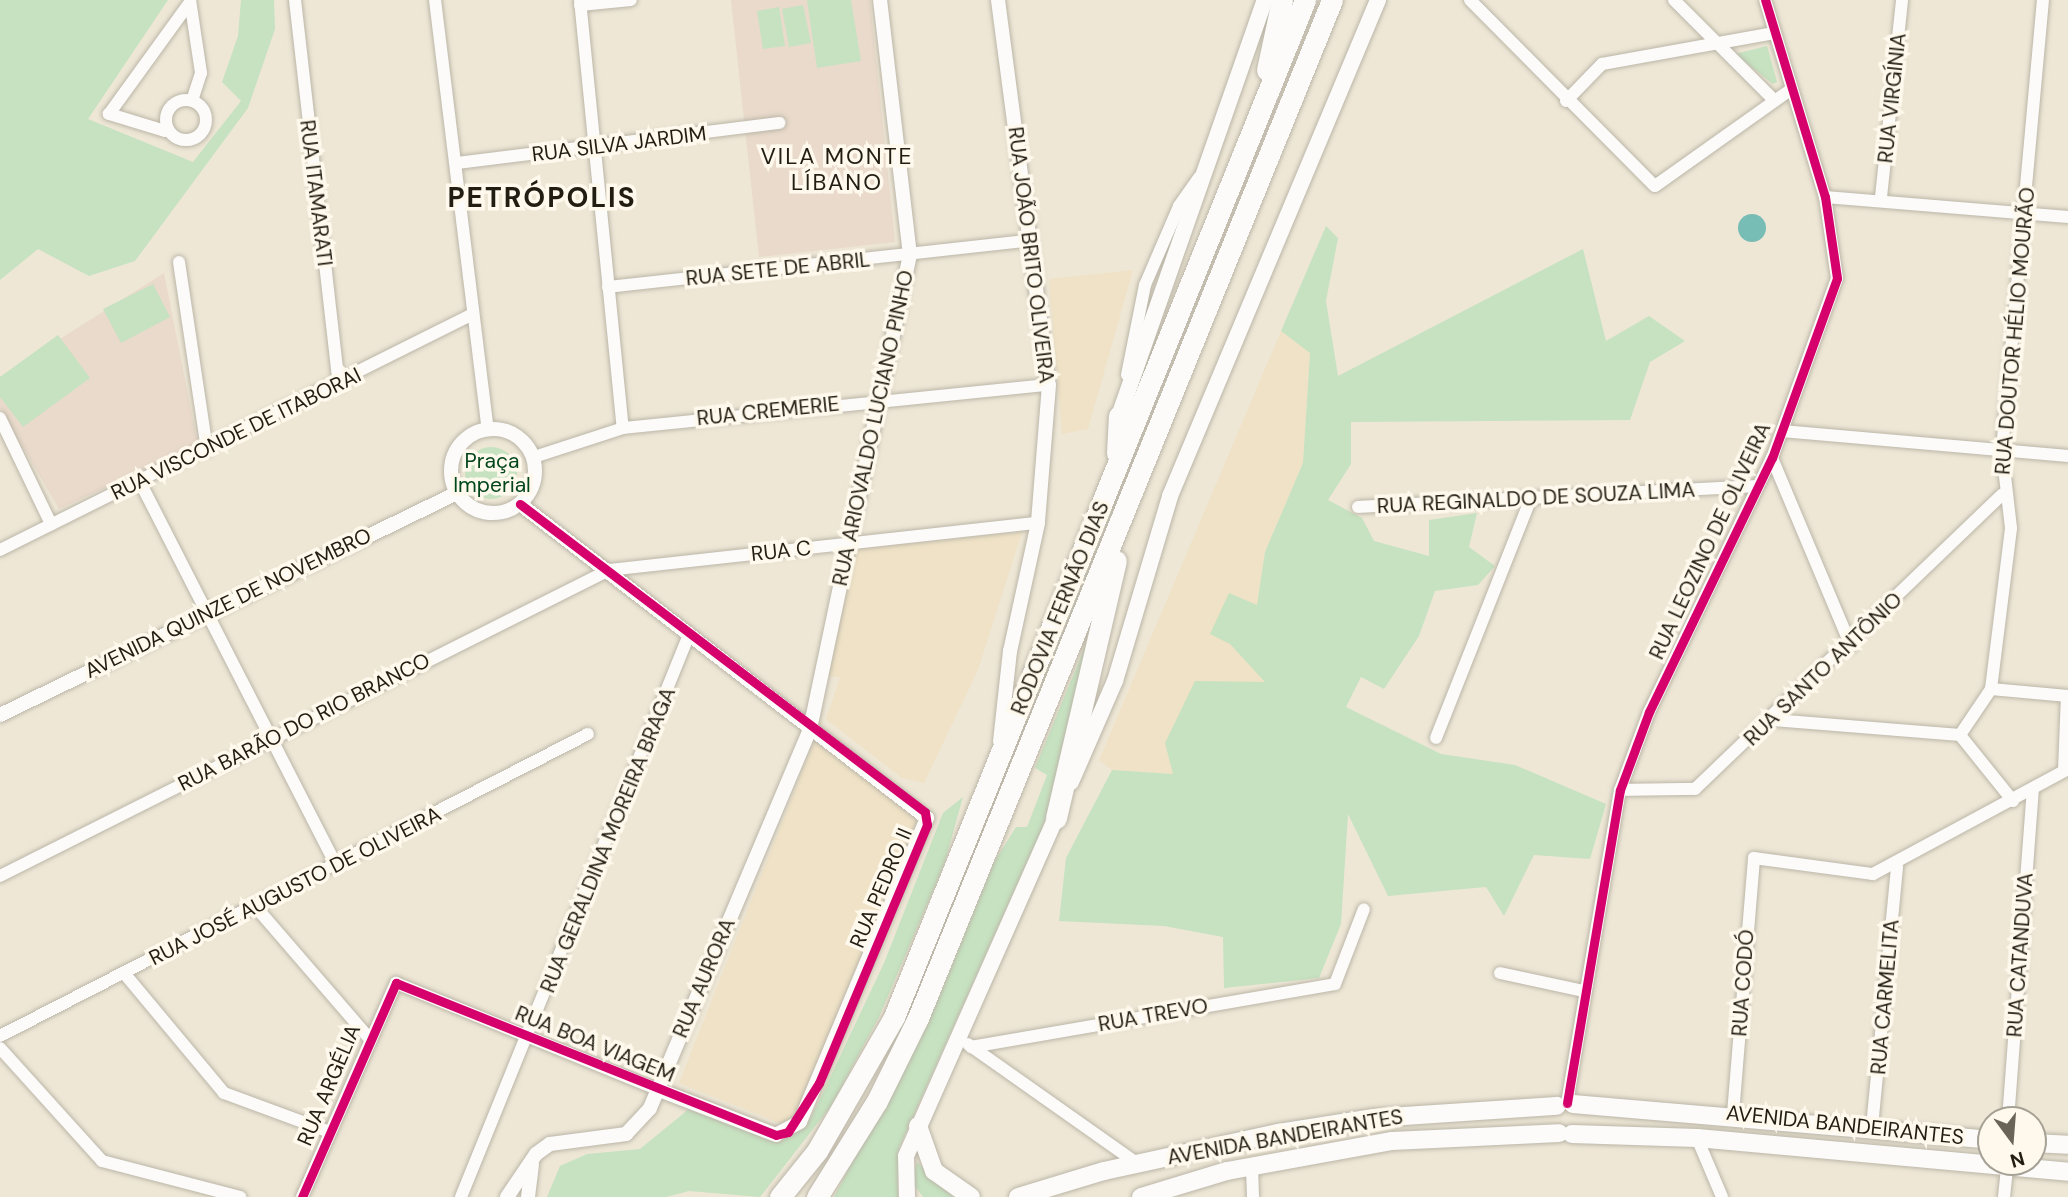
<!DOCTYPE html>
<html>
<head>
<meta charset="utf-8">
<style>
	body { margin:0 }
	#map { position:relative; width:2068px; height:1197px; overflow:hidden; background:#eee7d6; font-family:"DM Sans",sans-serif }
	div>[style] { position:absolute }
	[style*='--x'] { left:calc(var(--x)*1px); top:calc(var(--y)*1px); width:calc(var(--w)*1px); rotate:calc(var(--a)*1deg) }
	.built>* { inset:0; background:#efe2c6 }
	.education>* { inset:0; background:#e9dacb }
	.green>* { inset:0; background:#c6e2c0 }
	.round { border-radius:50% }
	.water>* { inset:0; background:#78bcb6 }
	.roads { filter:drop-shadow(0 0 2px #bbb6a8) drop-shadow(0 0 2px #bbb6a8) }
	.minor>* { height:12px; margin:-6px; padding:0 6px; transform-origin:6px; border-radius:6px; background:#fcfbf9 }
	.minor>.ring { margin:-6px; padding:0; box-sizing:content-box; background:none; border:12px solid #fcfbf9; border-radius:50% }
	.tertiary>* { height:14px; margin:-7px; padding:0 7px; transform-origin:7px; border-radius:7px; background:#fcfbf9 }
	.tertiary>.ring { margin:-7px; padding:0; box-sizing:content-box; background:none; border:14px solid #fcfbf9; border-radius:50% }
	.secondary>* { height:16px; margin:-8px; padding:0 8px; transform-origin:8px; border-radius:8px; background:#fcfbf9 }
	.primary>* { height:18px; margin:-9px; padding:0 9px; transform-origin:9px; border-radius:9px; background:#fcfbf9 }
	.motorway>* { height:21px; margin:-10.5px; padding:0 10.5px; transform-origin:10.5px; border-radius:10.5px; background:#fcfbf9 }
	.cycleway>* { height:9px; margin:-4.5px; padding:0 4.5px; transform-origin:4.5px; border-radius:4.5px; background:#d6006c }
	span { translate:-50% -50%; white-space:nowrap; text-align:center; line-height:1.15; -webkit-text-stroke:7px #fef9ec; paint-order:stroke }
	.street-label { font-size:21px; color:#221d12 }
	.park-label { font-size:21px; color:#00461a }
	.neighbourhood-label { font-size:23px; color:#221d12; letter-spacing:2px }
	.district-label { font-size:28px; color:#221d12; font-weight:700; letter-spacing:2px }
	.north { position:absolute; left:1977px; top:1106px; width:70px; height:70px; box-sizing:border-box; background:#fef9ec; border:2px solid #a6a195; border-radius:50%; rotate:164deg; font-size:19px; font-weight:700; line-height:28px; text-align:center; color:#221d12 }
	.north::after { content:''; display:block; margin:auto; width:24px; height:32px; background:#696457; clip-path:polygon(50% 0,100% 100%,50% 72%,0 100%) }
</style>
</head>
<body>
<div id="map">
	<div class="built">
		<div style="clip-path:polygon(1133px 270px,1088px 429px,1062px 434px,1049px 279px)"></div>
		<div style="clip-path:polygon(1281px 331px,1310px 353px,1303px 463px,1265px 552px,1257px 606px,1230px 644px,1266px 682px,1174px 774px,1112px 770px,1099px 760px)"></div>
		<div style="clip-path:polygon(1022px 532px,978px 670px,924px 783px,902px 778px,826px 719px,840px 677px,828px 676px,855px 549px)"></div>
		<div style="clip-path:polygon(817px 734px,919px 815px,804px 1113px,782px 1124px,679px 1083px)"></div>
	</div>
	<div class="education">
		<div style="clip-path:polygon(731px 0,870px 0,895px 242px,759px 257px)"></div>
		<div style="clip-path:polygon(164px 273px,198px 445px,59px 509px,0 408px,0 377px)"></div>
	</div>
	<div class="green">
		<div style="clip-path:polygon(0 0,168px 0,88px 119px,193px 162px,241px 101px,222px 82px,238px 36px,241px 0,274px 0,275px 29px,248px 108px,135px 261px,89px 276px,38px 249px,0 280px)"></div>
		<div style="clip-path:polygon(807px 0,851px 0,861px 61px,817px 68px)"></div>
		<div style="clip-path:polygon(803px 5px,811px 43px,789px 47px,782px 9px)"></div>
		<div style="clip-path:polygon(779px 7px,785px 46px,763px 49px,757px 11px)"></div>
		<div style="clip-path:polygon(1767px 46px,1777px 82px,1773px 84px,1735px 54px)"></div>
		<div style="clip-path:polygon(1326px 226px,1338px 238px,1326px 301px,1338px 376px,1583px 249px,1606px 341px,1649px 316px,1685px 341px,1650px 362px,1630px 420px,1351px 422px,1351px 464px,1328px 500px,1362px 518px,1374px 541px,1429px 556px,1429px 520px,1477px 513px,1469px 547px,1495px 566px,1478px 585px,1435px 591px,1419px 636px,1384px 689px,1361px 677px,1346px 707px,1441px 754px,1515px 765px,1606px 804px,1590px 859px,1534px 855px,1504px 916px,1486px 887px,1388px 896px,1348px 814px,1341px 924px,1319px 978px,1224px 988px,1223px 937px,1164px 926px,1059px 921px,1066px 858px,1112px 770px,1173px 774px,1165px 743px,1195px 681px,1265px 682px,1230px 644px,1210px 634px,1229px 593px,1257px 605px,1265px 552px,1303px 463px,1310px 353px,1281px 331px)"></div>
		<div style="clip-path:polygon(153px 284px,170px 317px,121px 343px,103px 309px)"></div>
		<div style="clip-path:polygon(58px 335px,90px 378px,23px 427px,0 397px,0 377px)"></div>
		<div class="round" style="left:465px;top:447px;width:52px;height:52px"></div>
		<div style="clip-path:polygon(1091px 632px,1045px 822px,899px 1148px,898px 1197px,834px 1197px,941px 992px,993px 864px,1016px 827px,1027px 827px,1047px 775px,1035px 768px)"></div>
		<div style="clip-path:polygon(963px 797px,944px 865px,879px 1017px,831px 1106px,760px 1197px,689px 1191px,666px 1197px,547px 1197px,560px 1166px,587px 1154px,640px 1149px,689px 1109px,780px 1142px,810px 1120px,884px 963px,943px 813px)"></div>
		<div style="clip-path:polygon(917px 1162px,953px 1197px,923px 1197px,912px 1182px)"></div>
	</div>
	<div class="water">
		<div class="round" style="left:1738px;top:214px;width:28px;height:28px"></div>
	</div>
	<div class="roads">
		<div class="minor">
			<div style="--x:190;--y:0;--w:74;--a:81.4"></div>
			<div style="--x:201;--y:73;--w:29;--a:108"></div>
			<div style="--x:295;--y:0;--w:388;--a:83.5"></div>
			<div style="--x:435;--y:0;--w:432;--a:83"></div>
			<div style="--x:580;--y:0;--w:430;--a:84.3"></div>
			<div style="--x:1470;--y:0;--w:262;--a:45.2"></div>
			<div style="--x:1655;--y:186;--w:166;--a:-35.4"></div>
			<div style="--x:1674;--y:0;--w:141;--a:45"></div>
			<div style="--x:580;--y:5;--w:51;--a:-5.6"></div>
			<div class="ring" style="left:166px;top:100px;width:28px;height:28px"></div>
			<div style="--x:1566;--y:101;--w:52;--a:-45.8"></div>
			<div style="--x:1602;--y:64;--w:175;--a:-10.2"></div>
			<div style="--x:165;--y:131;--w:59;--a:-163.1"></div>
			<div style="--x:109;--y:114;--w:138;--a:-54.1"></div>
			<div style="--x:457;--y:163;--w:325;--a:-7.1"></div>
			<div style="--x:1825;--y:197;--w:244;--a:4.7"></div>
			<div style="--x:1881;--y:197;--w:198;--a:-83.9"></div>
			<div style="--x:179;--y:262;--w:190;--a:81.5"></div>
			<div style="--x:608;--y:287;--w:426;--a:-6.3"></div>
			<div style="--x:1127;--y:375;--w:92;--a:-78.7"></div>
			<div style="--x:1145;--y:285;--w:86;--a:-66.7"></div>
			<div style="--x:1179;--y:206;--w:35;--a:-55"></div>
			<div style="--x:0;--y:418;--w:118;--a:64.3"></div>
			<div style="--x:1782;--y:431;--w:287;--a:5"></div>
			<div style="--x:534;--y:457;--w:94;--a:-18"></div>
			<div style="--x:623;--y:428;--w:428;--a:-5.8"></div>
			<div style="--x:1772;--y:458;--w:204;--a:67.2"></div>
			<div style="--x:139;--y:480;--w:432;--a:62.9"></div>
			<div style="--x:1358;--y:507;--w:399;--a:-3"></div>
			<div style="--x:0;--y:550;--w:526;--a:-26.52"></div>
			<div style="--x:1991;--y:689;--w:77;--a:5.2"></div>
			<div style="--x:1773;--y:720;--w:188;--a:4.6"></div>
			<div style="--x:1436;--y:738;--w:258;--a:-68.4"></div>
			<div style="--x:2064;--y:770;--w:74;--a:-87.7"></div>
			<div style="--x:1620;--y:790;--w:75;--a:-0.8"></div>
			<div style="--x:1695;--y:789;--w:426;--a:-43.8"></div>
			<div style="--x:2013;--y:801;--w:85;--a:-128.8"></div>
			<div style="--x:1960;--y:735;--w:55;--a:-56"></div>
			<div style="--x:1991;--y:689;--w:162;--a:-82.9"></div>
			<div style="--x:2011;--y:528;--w:79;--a:-96.6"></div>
			<div style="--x:2002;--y:450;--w:452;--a:-84.8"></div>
			<div style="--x:0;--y:876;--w:682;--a:-26.68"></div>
			<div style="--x:609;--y:570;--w:432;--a:-6.3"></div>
			<div style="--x:255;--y:906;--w:174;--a:49.2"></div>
			<div style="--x:124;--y:973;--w:156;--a:50.2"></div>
			<div style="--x:224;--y:1093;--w:110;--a:20.3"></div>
			<div style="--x:1500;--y:973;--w:86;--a:12.1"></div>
			<div style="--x:0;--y:1036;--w:661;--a:-27.19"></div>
			<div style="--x:968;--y:1044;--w:207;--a:35.2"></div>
			<div style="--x:971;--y:1047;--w:369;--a:-9.8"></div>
			<div style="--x:1335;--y:984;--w:80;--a:-68.9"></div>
			<div style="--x:0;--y:1048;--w:152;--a:47.9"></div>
			<div style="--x:102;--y:1161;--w:143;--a:14.6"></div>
			<div style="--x:1567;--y:1103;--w:317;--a:-80.4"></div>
			<div style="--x:1620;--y:790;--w:83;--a:-69.6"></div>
			<div style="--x:1649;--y:712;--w:282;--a:-64.2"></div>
			<div style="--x:1772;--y:458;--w:191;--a:-70.1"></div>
			<div style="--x:1837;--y:278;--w:82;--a:-98.4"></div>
			<div style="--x:1825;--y:197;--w:206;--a:-106.9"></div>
			<div style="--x:1733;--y:1114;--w:257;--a:-85.3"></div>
			<div style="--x:1754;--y:858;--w:120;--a:7.7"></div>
			<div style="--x:1873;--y:874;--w:221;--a:-28.3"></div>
			<div style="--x:2008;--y:1120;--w:331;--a:-85.7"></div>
			<div style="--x:1872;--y:1127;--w:262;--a:-84.5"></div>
			<div style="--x:1697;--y:1138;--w:64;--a:67"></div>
			<div style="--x:1252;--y:1167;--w:30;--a:88"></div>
			<div style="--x:302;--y:1197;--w:234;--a:-66.3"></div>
			<div style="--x:396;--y:983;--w:282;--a:22.1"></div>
			<div style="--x:461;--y:1197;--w:604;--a:-67.93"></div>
			<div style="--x:2004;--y:1197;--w:31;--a:-84"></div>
		</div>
		<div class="tertiary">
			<div style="--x:998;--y:0;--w:388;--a:82.5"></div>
			<div style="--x:1049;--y:385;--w:138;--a:94.6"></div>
			<div style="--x:1038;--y:523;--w:131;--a:102.3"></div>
			<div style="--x:1010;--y:651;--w:91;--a:96.3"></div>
			<div class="ring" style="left:451px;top:429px;width:70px;height:70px"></div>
			<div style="--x:520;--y:504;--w:514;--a:37.65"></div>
			<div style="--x:927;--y:818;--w:329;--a:112.7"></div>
			<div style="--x:800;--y:1122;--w:27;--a:152"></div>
			<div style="--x:776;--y:1135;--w:128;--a:-158.9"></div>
			<div style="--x:0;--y:715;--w:508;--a:-25.91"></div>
			<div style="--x:507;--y:1197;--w:52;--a:-56"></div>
			<div style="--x:536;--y:1154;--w:17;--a:-36"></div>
			<div style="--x:550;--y:1144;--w:77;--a:-7.5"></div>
			<div style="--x:626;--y:1134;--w:35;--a:-47"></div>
			<div style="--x:650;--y:1108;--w:411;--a:-67.1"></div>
			<div style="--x:810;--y:729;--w:484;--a:-78.1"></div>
			<div style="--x:910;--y:255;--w:257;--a:-96.7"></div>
			<div style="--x:528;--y:1197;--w:33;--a:-83"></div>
		</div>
		<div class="secondary">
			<div style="--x:1119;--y:416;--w:441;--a:-70.7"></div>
			<div style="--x:1071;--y:782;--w:110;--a:-66.5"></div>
			<div style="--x:1115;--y:681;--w:193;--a:-73.4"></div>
			<div style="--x:1170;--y:496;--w:538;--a:-67.25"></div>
			<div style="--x:907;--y:1197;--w:41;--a:-91.4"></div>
			<div style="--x:906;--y:1156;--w:380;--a:-66.1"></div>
		</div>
		<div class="primary">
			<div style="--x:1573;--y:1104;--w:420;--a:4.9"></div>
			<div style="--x:918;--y:1126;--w:48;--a:70.4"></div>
			<div style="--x:934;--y:1171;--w:45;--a:35.1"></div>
			<div style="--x:1572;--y:1134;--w:125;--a:1.8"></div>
			<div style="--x:1697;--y:1138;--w:373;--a:5.2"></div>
			<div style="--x:2033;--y:1143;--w:35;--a:3"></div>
			<div style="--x:1018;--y:1197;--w:90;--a:-16.8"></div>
			<div style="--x:1104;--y:1171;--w:179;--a:-12.3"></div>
			<div style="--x:1279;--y:1133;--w:96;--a:-9"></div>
			<div style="--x:1374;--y:1118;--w:183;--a:-3.8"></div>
			<div style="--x:1141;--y:1197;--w:90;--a:-16.8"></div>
			<div style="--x:1227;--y:1171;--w:168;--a:-10.3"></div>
			<div style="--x:1392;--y:1141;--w:167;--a:-2.7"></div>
		</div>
		<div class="motorway">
			<div style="--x:1267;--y:70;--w:72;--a:-77.9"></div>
			<div style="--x:1117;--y:453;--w:37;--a:-87"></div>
			<div style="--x:1056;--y:818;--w:264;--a:-76.9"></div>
			<div style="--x:780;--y:1197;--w:59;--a:-51.2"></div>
			<div style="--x:817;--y:1151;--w:155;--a:-60.1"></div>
			<div style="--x:894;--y:1017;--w:1097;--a:-67.99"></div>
			<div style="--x:817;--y:1197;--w:113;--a:-58"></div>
			<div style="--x:877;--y:1101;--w:93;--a:-63.7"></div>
			<div style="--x:918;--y:1018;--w:1099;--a:-67.87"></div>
		</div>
	</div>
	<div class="cycleway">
		<div style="--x:1567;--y:1103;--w:317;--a:-80.4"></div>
		<div style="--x:1620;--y:790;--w:83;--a:-69.6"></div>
		<div style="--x:1649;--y:712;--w:282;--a:-64.2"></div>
		<div style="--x:1772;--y:458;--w:191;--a:-70.1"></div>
		<div style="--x:1837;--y:278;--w:82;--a:-98.4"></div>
		<div style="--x:1825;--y:197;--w:206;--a:-106.9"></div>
		<div style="--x:302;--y:1197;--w:234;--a:-66.3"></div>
		<div style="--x:396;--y:983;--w:409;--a:21.8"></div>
		<div style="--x:776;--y:1135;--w:12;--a:-14"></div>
		<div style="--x:788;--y:1132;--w:58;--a:-57.7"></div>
		<div style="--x:819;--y:1083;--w:280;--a:-67.3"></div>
		<div style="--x:927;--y:825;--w:13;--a:-99"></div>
		<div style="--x:925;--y:812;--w:509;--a:-142.75"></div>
	</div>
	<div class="street-label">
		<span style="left:1892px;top:98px;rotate:-84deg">RUA VIRGÍNIA</span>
		<span style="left:619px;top:144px;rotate:-7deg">RUA SILVA JARDIM</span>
		<span style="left:316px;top:193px;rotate:83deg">RUA ITAMARATI</span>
		<span style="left:1031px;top:255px;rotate:83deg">RUA JOÃO BRITO OLIVEIRA</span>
		<span style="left:778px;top:269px;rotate:-6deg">RUA SETE DE ABRIL</span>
		<span style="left:2015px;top:331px;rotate:-85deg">RUA DOUTOR HÉLIO MOURÃO</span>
		<span style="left:768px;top:411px;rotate:-6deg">RUA CREMERIE</span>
		<span style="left:873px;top:428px;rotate:-78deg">RUA ARIOVALDO LUCIANO PINHO</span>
		<span style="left:236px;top:434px;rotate:-26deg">RUA VISCONDE DE ITABORAI</span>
		<span style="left:1536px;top:498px;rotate:-3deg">RUA REGINALDO DE SOUZA LIMA</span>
		<span style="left:1710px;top:541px;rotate:-65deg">RUA LEOZINO DE OLIVEIRA</span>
		<span style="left:781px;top:551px;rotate:-6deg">RUA C</span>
		<span style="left:228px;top:603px;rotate:-26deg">AVENIDA QUINZE DE NOVEMBRO</span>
		<span style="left:1060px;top:608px;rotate:-68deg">RODOVIA FERNÃO DIAS</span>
		<span style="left:1823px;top:669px;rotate:-44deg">RUA SANTO ANTÔNIO</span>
		<span style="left:304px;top:722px;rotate:-27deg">RUA BARÃO DO RIO BRANCO</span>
		<span style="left:608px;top:840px;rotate:-68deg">RUA GERALDINA MOREIRA BRAGA</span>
		<span style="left:295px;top:886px;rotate:-27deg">RUA JOSÉ AUGUSTO DE OLIVEIRA</span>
		<span style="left:881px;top:888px;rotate:-67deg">RUA PEDRO II</span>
		<span style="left:2020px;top:955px;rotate:-86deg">RUA CATANDUVA</span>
		<span style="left:704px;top:978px;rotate:-67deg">RUA AURORA</span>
		<span style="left:1743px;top:983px;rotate:-86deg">RUA CODÓ</span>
		<span style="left:1885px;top:997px;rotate:-85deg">RUA CARMELITA</span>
		<span style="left:1153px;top:1015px;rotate:-10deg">RUA TREVO</span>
		<span style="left:595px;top:1044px;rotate:22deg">RUA BOA VIAGEM</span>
		<span style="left:329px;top:1085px;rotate:-67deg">RUA ARGÉLIA</span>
		<span style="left:1845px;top:1125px;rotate:6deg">AVENIDA BANDEIRANTES</span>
		<span style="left:1285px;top:1137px;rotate:-10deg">AVENIDA BANDEIRANTES</span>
	</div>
	<div class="park-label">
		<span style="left:492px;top:473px">Praça<br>Imperial</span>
	</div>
	<div class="neighbourhood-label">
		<span style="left:837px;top:169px">VILA MONTE<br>LÍBANO</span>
	</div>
	<div class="district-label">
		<span style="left:542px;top:198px">PETRÓPOLIS</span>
	</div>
	<div class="north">N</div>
</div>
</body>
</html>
